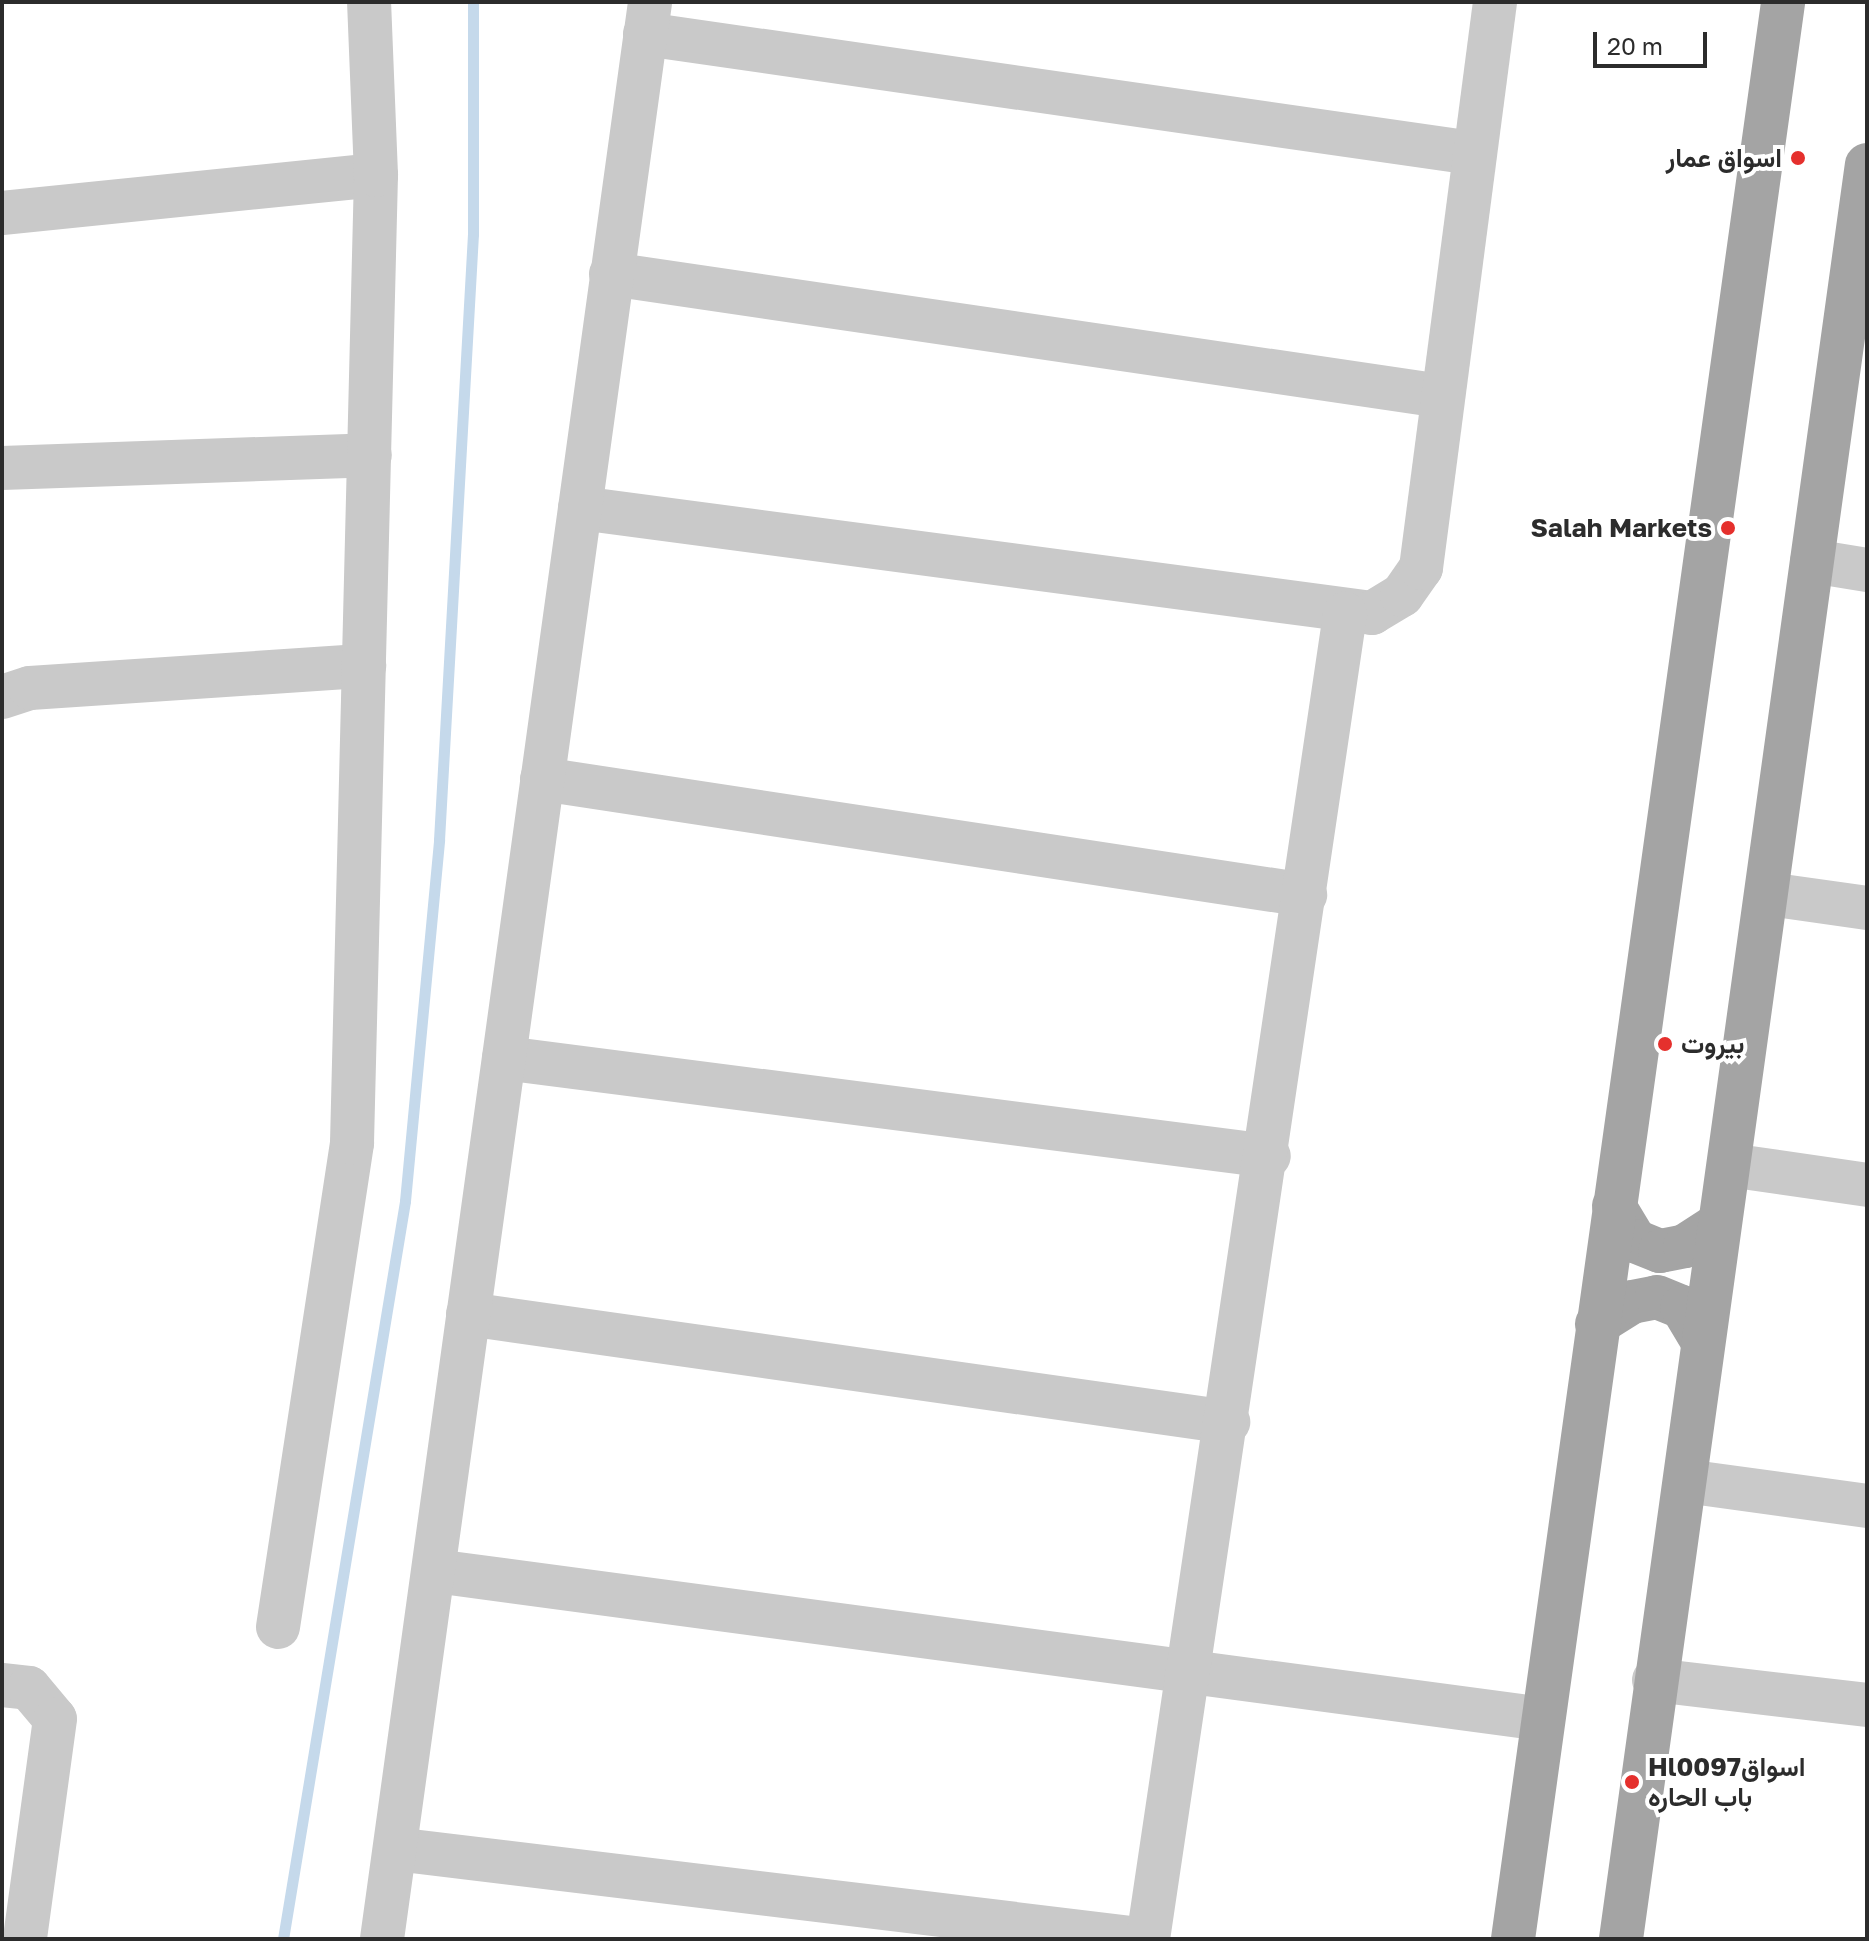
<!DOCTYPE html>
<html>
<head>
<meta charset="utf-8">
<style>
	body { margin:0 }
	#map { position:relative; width:1869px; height:1941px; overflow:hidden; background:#fff; font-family:"Golos Text",Vazirmatn,sans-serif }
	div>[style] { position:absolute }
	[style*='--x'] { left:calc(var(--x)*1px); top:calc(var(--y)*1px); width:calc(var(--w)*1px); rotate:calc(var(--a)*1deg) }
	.stream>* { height:11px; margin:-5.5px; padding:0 5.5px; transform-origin:5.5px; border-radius:5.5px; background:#c5d9eb }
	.minor>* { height:44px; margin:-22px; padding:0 22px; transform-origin:22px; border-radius:22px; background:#c9c9c9 }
	.major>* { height:44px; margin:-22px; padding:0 22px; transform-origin:22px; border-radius:22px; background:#a4a4a4 }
	.dots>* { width:22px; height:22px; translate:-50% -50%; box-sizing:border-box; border:4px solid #fff; border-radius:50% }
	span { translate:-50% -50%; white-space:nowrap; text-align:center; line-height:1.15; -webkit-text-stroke:8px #fff; paint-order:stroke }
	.poi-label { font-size:26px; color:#2c2c2c; font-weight:700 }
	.right { translate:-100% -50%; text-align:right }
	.left { translate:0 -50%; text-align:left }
	.frame { position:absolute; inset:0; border:4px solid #2c2c2c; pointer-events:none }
	.scale { position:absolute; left:1593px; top:32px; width:114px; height:36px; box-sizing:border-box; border:4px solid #2c2c2c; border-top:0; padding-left:10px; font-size:24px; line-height:28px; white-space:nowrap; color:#2c2c2c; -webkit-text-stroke:6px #fff; paint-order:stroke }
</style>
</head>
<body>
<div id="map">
	<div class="stream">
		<div style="--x:283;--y:1939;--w:748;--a:-80.61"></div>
		<div style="--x:405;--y:1201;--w:363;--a:-84.6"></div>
		<div style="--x:439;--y:840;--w:607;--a:-86.79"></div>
		<div style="--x:473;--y:234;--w:232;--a:-90"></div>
	</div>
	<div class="minor">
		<div style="--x:645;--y:34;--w:836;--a:8.19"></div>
		<div style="--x:2;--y:213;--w:376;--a:-5.8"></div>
		<div style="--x:611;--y:274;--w:839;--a:8.36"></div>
		<div style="--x:2;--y:468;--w:368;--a:-2"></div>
		<div style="--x:580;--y:508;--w:799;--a:7.55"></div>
		<div style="--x:1372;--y:613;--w:35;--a:-31"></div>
		<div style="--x:1402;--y:595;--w:33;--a:-55"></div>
		<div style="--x:1421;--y:568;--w:571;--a:-82.55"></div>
		<div style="--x:1812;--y:561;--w:56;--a:9.3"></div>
		<div style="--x:2;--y:697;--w:29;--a:-18"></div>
		<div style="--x:30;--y:688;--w:335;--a:-3.8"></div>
		<div style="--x:542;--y:779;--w:772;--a:8.64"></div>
		<div style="--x:1768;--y:894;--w:100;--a:8"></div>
		<div style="--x:504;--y:1058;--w:771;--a:7.3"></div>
		<div style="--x:1729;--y:1165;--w:139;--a:8.2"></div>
		<div style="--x:468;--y:1314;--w:768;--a:8.09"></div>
		<div style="--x:1685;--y:1481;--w:184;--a:7.8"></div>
		<div style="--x:435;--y:1571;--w:1117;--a:7.61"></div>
		<div style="--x:278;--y:1627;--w:490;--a:-81.3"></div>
		<div style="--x:352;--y:1143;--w:968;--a:-88.58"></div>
		<div style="--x:376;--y:175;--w:173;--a:-92.3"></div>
		<div style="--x:1654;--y:1680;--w:214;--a:6.7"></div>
		<div style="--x:2;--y:1685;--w:27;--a:6"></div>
		<div style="--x:29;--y:1688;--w:40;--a:50"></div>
		<div style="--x:55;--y:1719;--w:222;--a:97.8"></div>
		<div style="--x:395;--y:1849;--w:750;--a:6.89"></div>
		<div style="--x:382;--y:1939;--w:1955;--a:-82.12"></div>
		<div style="--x:1148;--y:1939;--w:1340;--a:-81.54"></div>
	</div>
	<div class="major">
		<div style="--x:1614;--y:1206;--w:41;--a:59"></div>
		<div style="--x:1635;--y:1241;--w:27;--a:22"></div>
		<div style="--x:1660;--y:1251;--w:25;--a:-11"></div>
		<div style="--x:1685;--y:1246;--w:40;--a:-32.9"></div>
		<div style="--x:1597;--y:1324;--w:41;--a:-32.2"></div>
		<div style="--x:1632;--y:1302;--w:25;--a:-11"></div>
		<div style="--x:1657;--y:1297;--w:27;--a:22"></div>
		<div style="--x:1682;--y:1307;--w:41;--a:59"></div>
		<div style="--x:1513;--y:1939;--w:1956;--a:-82.06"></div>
		<div style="--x:1621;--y:1939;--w:1791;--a:-82.11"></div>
	</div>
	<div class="dots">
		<div style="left:1798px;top:158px;background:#e5302d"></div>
		<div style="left:1728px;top:528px;background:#e5302d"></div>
		<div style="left:1665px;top:1044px;background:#e5302d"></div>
		<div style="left:1632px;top:1782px;background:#e5302d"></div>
	</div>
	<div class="poi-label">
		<span class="right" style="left:1782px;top:158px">اسواق عمار</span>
		<span class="right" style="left:1712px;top:528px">Salah Markets</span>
		<span class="left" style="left:1681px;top:1044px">بيروت</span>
		<span class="left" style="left:1648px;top:1782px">Hl0097اسواق<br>باب الحاره</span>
	</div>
	<div class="frame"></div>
	<div class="scale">20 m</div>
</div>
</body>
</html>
